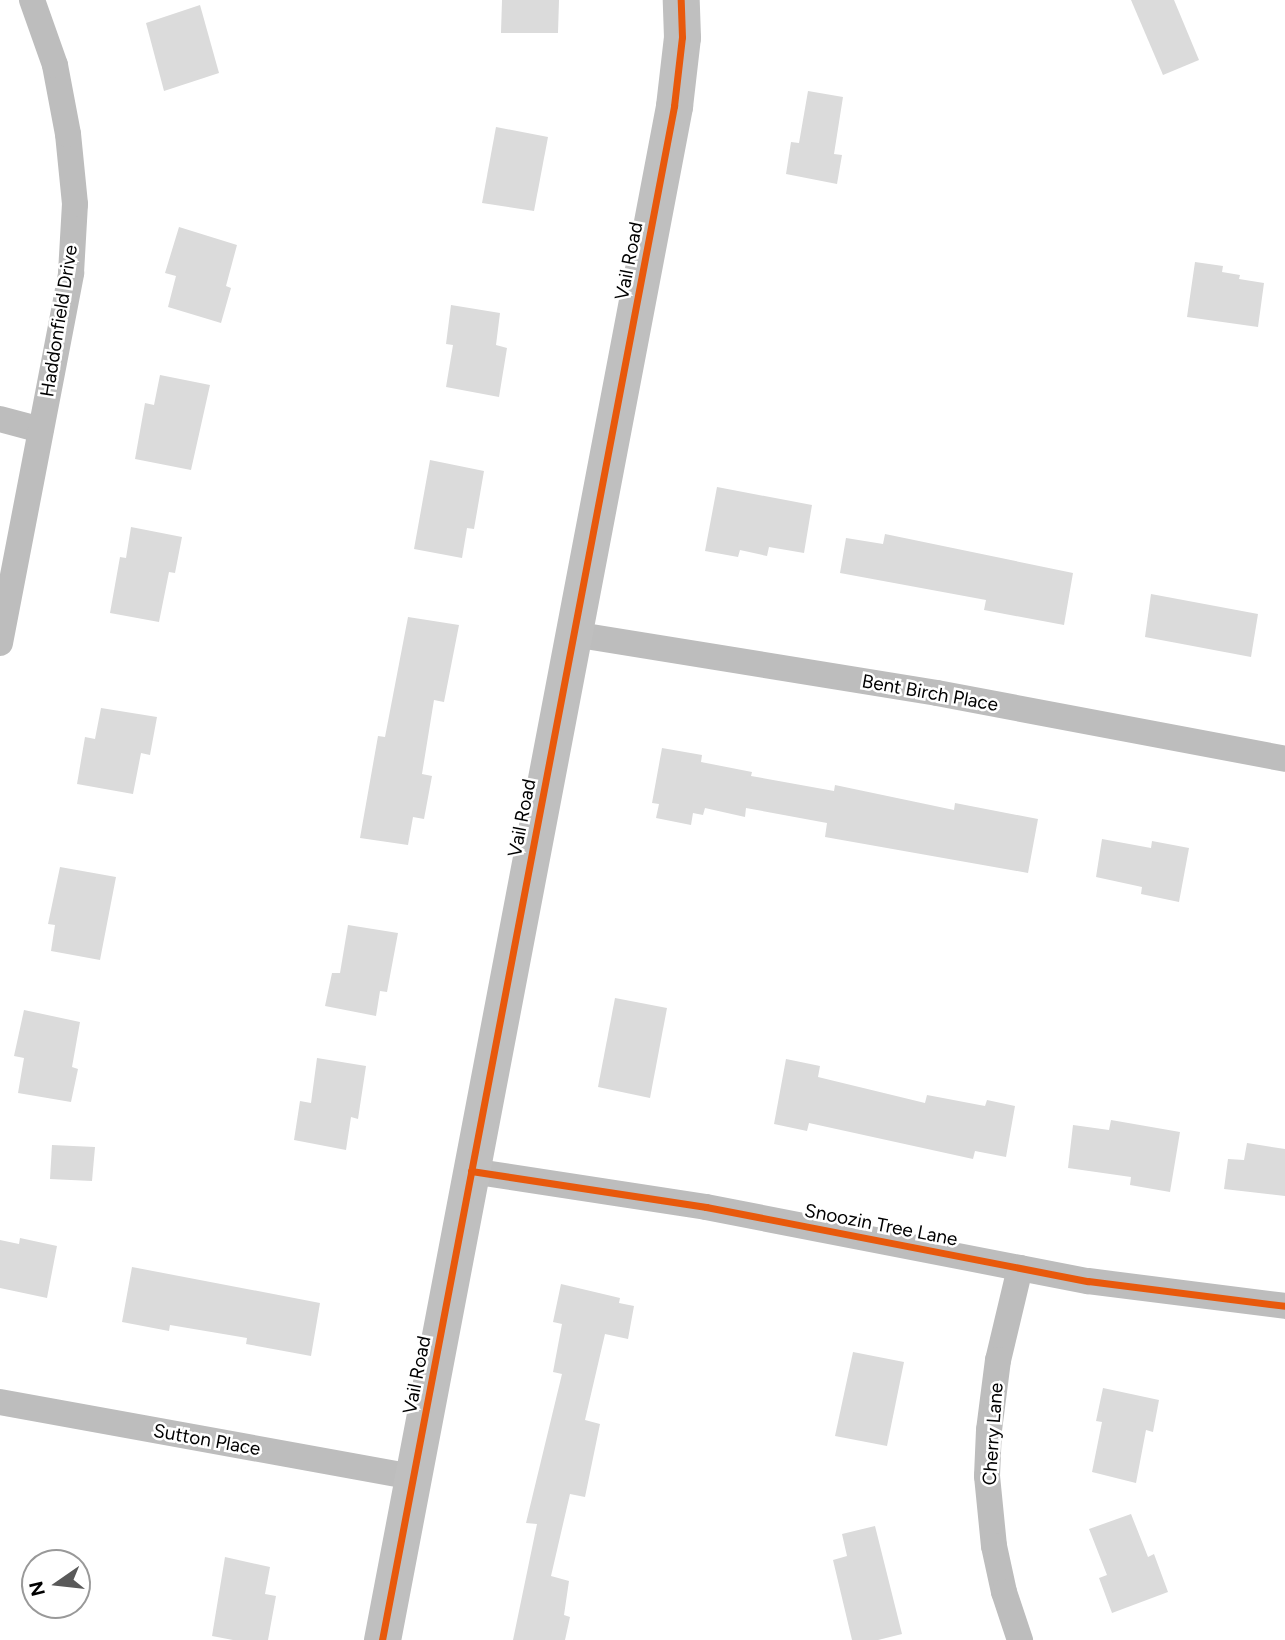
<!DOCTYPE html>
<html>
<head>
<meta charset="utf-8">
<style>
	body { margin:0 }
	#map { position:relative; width:1285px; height:1640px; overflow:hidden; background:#fff; font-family:Figtree,sans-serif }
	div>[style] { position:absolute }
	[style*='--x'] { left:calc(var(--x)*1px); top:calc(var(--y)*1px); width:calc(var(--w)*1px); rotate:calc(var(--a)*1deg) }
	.building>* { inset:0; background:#dbdbdb }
	.street>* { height:26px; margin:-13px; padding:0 13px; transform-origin:13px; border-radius:13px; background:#bdbdbd }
	.secondary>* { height:37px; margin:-18.5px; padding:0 18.5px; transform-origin:18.5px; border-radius:18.5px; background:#bfbfbf }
	.cycleway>* { height:7px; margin:-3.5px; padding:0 3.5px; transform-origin:3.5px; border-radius:3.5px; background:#e8590c }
	span { translate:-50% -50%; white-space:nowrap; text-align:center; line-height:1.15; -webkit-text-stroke:5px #fff; paint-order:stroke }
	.street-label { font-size:19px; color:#000 }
	.north { position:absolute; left:21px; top:1549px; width:70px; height:70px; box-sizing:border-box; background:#fff; border:2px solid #999; border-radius:50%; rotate:256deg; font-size:19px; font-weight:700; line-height:28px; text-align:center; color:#000 }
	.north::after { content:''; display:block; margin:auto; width:24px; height:32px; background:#595959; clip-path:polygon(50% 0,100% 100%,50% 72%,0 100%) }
</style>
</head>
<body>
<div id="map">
	<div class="building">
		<div style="clip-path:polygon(502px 0,559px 0,558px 33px,501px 33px)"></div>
		<div style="clip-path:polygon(1131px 0,1174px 0,1199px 60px,1163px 75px)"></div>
		<div style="clip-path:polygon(200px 5px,219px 73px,164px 91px,146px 23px)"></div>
		<div style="clip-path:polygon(808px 91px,843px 97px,834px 154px,842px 155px,837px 184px,786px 174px,791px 142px,799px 143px)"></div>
		<div style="clip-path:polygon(496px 127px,548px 137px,534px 211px,482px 203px)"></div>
		<div style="clip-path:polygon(179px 227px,237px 245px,226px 286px,231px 288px,221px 323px,168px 307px,176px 276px,165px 273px)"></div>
		<div style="clip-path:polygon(1195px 262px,1223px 266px,1222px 272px,1240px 275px,1239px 279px,1264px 283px,1258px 327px,1187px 317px)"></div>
		<div style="clip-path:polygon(451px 305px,500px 313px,496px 345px,507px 348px,499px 397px,446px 387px,453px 345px,446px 344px)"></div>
		<div style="clip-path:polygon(160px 375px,210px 385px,191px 470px,135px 459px,145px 403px,154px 405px)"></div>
		<div style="clip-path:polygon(430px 460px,484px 471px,474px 529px,467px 528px,462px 558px,414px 549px)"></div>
		<div style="clip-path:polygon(717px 487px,812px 505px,804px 553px,769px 547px,767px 556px,740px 550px,738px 557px,705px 551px)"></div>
		<div style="clip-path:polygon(131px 527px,182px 537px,175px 573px,169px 572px,159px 622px,110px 613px,120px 557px,126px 558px)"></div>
		<div style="clip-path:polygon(885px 534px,1073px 573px,1064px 625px,984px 610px,986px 600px,840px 573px,846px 538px,883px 544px)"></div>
		<div style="clip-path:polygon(1151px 594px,1258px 614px,1251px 657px,1145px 637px)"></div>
		<div style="clip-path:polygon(408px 617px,459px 625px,444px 702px,434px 700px,422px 774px,432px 776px,424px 819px,413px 817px,408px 845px,360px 838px,378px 736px,385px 737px)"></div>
		<div style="clip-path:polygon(101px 708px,157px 717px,150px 755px,141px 753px,133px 794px,77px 784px,85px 737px,95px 739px)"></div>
		<div style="clip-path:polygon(662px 748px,702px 755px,701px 762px,752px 772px,751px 776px,834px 791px,835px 785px,954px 810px,955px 803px,1038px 819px,1028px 873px,825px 837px,827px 823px,746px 808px,745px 817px,705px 808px,703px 815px,693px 813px,691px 825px,656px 818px,659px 804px,652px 803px)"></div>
		<div style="clip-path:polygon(1102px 839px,1151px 848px,1152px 841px,1189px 848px,1179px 902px,1141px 894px,1142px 887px,1096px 877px)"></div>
		<div style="clip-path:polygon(60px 867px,116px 877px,100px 960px,51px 951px,55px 925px,48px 924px)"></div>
		<div style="clip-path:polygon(348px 925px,398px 933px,387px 992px,380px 991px,376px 1016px,325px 1006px,332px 973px,340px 973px)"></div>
		<div style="clip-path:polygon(615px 998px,667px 1008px,650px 1098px,598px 1087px)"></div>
		<div style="clip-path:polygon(24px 1010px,80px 1022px,72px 1067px,78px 1069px,71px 1102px,18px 1093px,24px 1058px,14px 1056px)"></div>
		<div style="clip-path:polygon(317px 1058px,366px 1066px,358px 1119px,351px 1117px,346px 1150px,294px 1140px,300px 1101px,311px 1103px)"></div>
		<div style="clip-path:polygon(786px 1059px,820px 1066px,818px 1077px,925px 1103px,927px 1095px,985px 1106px,987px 1100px,1015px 1106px,1006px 1157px,975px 1151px,973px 1159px,809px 1123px,807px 1131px,774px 1124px)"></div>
		<div style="clip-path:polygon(1111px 1120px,1180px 1132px,1170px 1192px,1130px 1185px,1131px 1177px,1068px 1168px,1073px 1125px,1109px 1130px)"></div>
		<div style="clip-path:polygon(1247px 1143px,1285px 1149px,1285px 1196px,1224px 1189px,1228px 1159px,1244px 1160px)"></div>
		<div style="clip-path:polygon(52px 1145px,95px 1147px,92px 1181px,50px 1179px)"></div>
		<div style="clip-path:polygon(20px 1238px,57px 1246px,47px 1298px,0 1288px,0 1240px,19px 1244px)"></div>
		<div style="clip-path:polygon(132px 1267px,320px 1303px,311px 1356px,246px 1344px,247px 1338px,170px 1325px,169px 1331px,122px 1322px)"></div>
		<div style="clip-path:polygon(561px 1284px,620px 1298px,619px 1303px,634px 1306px,628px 1339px,605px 1334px,585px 1420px,600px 1424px,585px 1497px,570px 1494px,551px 1576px,569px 1581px,564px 1615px,570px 1617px,565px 1640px,513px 1640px,537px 1524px,526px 1523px,562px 1374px,553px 1372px,562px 1324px,553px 1322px)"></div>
		<div style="clip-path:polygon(853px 1352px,904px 1362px,887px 1446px,835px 1436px)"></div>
		<div style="clip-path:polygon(1103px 1388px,1159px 1400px,1153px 1432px,1146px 1430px,1136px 1483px,1092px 1472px,1102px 1422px,1096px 1421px)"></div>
		<div style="clip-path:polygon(1131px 1514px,1148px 1557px,1154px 1554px,1168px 1592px,1112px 1613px,1099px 1578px,1107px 1575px,1089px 1529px)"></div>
		<div style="clip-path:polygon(875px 1526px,902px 1634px,878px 1640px,852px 1640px,833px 1560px,847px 1556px,842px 1534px)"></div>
		<div style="clip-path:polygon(225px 1557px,270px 1567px,265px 1594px,276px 1596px,268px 1640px,233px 1640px,212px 1636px)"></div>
	</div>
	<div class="street">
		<div style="--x:0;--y:419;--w:42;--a:15"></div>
		<div style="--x:573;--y:634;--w:369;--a:9.2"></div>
		<div style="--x:937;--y:693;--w:354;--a:10.7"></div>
		<div style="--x:0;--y:643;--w:377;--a:-79.1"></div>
		<div style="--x:71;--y:273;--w:69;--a:-86.7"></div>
		<div style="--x:75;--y:204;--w:70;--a:-95.7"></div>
		<div style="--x:68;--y:134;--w:70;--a:-100.7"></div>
		<div style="--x:55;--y:65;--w:69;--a:-109.5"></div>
		<div style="--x:471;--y:1171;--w:238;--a:8.7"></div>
		<div style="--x:706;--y:1207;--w:389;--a:11"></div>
		<div style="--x:1088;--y:1281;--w:199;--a:7.2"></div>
		<div style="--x:1020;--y:1268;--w:95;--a:103.4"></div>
		<div style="--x:998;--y:1360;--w:71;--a:97.3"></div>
		<div style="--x:989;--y:1430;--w:46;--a:92.5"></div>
		<div style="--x:987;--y:1476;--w:70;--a:84.3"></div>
		<div style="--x:994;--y:1546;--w:47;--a:77.7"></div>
		<div style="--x:1004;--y:1592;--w:51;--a:71.6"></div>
		<div style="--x:0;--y:1402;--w:421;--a:10.3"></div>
	</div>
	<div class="secondary">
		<div style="--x:382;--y:1640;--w:1562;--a:-79.22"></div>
		<div style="--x:674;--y:106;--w:69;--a:-83.4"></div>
		<div style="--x:682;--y:37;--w:37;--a:-92"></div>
	</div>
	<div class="cycleway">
		<div style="--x:471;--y:1171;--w:238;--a:8.7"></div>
		<div style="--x:706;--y:1207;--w:389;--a:11"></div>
		<div style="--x:1088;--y:1281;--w:199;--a:7.2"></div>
		<div style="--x:382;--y:1640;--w:1562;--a:-79.22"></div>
		<div style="--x:674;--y:106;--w:69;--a:-83.4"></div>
		<div style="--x:682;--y:37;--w:37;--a:-92"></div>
	</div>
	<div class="street-label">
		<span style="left:629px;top:261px;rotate:-79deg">Vail Road</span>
		<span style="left:59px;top:321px;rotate:-81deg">Haddonfield Drive</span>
		<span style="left:930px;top:693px;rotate:10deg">Bent Birch Place</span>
		<span style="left:522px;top:818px;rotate:-79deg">Vail Road</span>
		<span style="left:881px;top:1225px;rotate:11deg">Snoozin Tree Lane</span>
		<span style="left:417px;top:1375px;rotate:-79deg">Vail Road</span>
		<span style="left:993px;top:1434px;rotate:-86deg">Cherry Lane</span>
		<span style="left:207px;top:1440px;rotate:10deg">Sutton Place</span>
	</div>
	<div class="north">N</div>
</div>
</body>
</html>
